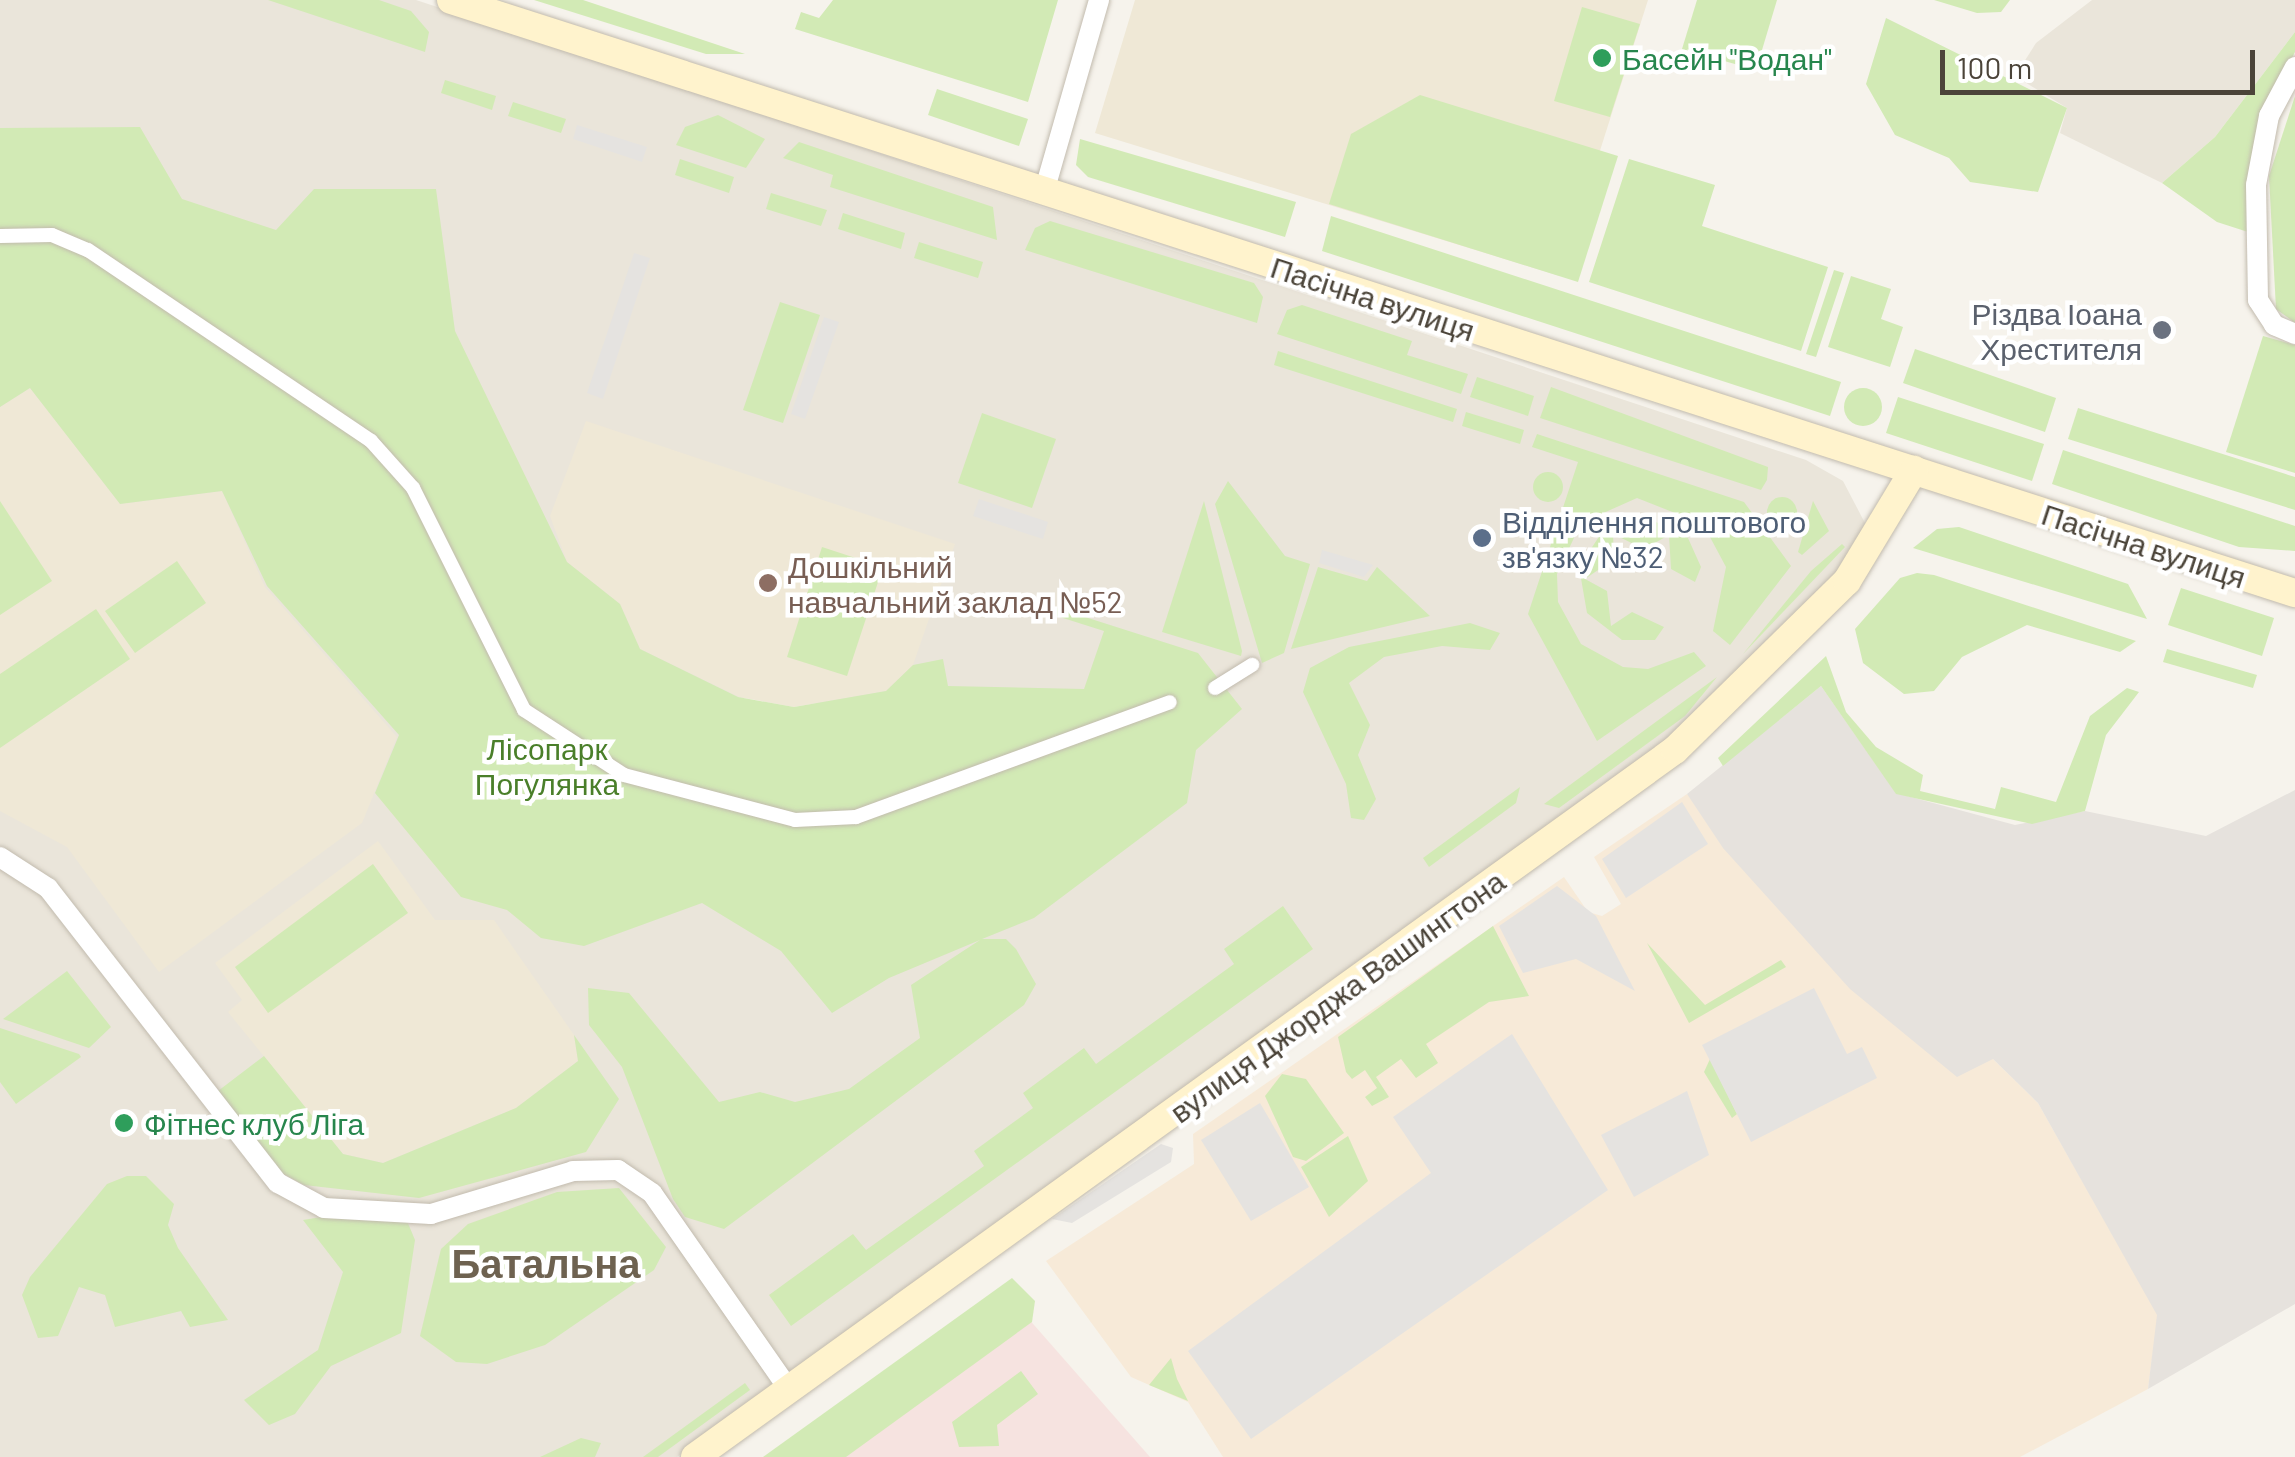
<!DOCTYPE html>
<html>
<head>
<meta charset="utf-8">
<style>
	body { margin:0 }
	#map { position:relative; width:2295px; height:1457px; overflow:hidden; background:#f6f3ec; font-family:Barlow,sans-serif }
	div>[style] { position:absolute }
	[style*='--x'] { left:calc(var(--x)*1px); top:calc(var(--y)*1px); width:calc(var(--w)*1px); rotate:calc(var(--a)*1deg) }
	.residential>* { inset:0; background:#eae5da }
	.commercial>* { inset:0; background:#f7ead8 }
	.industrial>* { inset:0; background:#e6e2dd }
	.education>* { inset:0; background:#efe8d6 }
	.medical>* { inset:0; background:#f6e3e0 }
	.green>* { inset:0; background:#d2eab5 }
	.round { border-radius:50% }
	.parking>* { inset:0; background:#e5e3e0 }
	.roads { filter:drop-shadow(0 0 2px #c2bbae) drop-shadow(0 0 2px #c2bbae) }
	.pedestrian>* { height:14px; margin:-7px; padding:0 7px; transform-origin:7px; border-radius:7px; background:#fff }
	.minor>* { height:20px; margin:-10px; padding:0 10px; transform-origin:10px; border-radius:10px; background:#fff }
	.secondary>* { height:28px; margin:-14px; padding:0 14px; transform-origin:14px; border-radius:14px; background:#fff3cd }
	.dots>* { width:28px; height:28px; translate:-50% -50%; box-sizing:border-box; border:5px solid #fff; border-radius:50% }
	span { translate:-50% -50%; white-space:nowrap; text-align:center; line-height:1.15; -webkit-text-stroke:9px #fff; paint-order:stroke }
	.leisure-label { font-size:30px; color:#27864d }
	.left { translate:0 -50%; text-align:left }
	.street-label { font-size:30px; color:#4b4439 }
	.worship-label { font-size:30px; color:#5b616d }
	.right { translate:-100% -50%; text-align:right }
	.service-label { font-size:30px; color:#4e5e75 }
	.education-label { font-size:30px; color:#785e54 }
	.park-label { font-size:30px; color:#4a7f2a }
	.district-label { font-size:40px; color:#6e6250; font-weight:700 }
	.scale { position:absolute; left:1940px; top:50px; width:315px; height:45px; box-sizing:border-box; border:5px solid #4b4439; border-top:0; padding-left:12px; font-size:30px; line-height:35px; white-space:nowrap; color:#4b4439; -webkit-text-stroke:8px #fff; paint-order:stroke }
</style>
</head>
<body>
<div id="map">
	<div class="residential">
		<div style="clip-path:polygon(0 0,416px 0,1806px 460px,1843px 481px,1866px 525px,1858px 548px,1743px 675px,1628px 773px,677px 1457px,0 1457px,0 374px,246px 484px,397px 706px,988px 717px,640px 690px,303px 241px,0 167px)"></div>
		<div style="clip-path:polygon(2092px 0,2295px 0,2295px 32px,2215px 137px,2162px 183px,2060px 133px,2067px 108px,2015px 76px,2036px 43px)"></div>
	</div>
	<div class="commercial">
		<div style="clip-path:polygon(1687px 794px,1769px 894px,1992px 1058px,2038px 1103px,2158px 1315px,2148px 1389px,2020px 1457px,1223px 1457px,1188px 1402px,1131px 1377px,1046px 1261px,1194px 1164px,1193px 1134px,1564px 877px,1588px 912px,1602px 916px,1621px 904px,1594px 857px)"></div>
	</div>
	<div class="industrial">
		<div style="clip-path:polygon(1821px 686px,1896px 793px,2015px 825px,2085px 811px,2206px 836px,2295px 790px,2295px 1304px,2148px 1389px,2157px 1315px,2038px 1103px,1993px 1059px,1957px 1077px,1850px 989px,1723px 848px,1687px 794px)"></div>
	</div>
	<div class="education">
		<div style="clip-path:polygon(1135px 0,1648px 0,1560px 276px,1095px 133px)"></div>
		<div style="clip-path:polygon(30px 388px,120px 504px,222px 491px,265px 587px,397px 737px,362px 823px,159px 972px,67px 847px,0 811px,0 407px)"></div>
		<div style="clip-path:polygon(586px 421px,955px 544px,913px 665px,886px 691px,794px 707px,739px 697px,640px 649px,620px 604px,567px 562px,550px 516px)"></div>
		<div style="clip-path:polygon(378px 841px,435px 920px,494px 920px,574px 1035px,578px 1061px,516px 1108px,383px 1163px,343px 1154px,228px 1012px,242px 1000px,215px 963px)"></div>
	</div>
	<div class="medical">
		<div style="clip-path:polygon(1027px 1317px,1150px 1457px,838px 1457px)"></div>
	</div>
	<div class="green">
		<div style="clip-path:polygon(268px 0,379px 0,411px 11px,429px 32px,425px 52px)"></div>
		<div style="clip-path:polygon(534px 0,583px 0,745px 54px,706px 54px)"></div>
		<div style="clip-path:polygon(833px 0,1058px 0,1028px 102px,795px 29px,801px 12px,819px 18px)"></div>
		<div style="clip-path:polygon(1697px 0,1777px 0,1756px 70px,1682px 49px)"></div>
		<div style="clip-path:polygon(1934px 0,2010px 0,2001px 12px,1977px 13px)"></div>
		<div style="clip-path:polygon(1582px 7px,1640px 24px,1610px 117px,1554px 101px)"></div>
		<div style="clip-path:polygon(1886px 18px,2067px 108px,2038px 192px,1970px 182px,1949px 158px,1895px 135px,1866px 84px)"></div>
		<div style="clip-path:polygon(2295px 32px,2295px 52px,2262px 116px,2248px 232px,2217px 222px,2162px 183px,2215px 137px)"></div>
		<div style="clip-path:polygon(445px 80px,496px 96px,492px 110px,441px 93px)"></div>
		<div style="clip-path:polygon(937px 89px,1028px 119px,1019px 146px,928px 115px)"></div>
		<div style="clip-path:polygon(1420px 95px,1618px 156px,1578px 282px,1329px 204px,1351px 134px)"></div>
		<div style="clip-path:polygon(2295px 96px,2295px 323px,2276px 309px,2269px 176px)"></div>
		<div style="clip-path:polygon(513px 102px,566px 119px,561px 133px,508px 116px)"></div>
		<div style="clip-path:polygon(718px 115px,765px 139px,746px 168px,676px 145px,685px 127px)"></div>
		<div style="clip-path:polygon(140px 127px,182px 199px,276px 230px,314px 189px,436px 189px,455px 331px,567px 562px,620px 604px,640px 649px,738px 697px,794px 707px,886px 691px,913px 665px,943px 659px,948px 686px,1084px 689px,1104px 631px,1022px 605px,1019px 596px,1198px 653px,1242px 709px,1196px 750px,1187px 803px,1034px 918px,982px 939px,1006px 939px,1016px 949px,1036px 984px,1024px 1005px,724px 1229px,685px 1217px,673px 1199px,622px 1067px,589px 1025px,588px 988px,629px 993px,719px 1102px,760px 1092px,795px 1102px,849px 1089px,920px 1038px,911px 985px,980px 940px,889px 978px,832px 1013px,781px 951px,702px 903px,584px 946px,541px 938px,507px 910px,461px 897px,375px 793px,399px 735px,267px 586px,222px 491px,120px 504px,30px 388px,0 407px,0 128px)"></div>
		<div style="clip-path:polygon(1080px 139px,1296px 202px,1285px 237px,1088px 177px,1076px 165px)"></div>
		<div style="clip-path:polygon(799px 142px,993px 207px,997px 240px,830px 187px,833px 175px,783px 158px)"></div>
		<div style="clip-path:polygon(680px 159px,734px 177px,729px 193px,675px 175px)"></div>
		<div style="clip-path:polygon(1629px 159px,1715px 185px,1702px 226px,1828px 267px,1801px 351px,1589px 282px)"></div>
		<div style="clip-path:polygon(771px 193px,827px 210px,821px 226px,766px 209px)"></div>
		<div style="clip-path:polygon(843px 213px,905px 233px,901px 249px,838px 229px)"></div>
		<div style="clip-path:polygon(1331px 216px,1841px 382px,1830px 416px,1322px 251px)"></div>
		<div style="clip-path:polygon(1050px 221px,1254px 283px,1263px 297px,1257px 323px,1025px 250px,1035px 228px)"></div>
		<div style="clip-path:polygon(919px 242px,983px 262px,978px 278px,914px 258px)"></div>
		<div style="clip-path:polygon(1834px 270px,1844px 273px,1816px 357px,1806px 354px)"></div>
		<div style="clip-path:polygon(1851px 276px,1891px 289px,1881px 319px,1903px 327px,1890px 367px,1828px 347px)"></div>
		<div style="clip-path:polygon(780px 302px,820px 315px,783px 423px,743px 410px)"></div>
		<div style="clip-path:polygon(1302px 305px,1412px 341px,1407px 355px,1468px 374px,1461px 394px,1277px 334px,1287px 310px)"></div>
		<div style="clip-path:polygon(2263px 336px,2295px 345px,2295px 473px,2226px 452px)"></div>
		<div style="clip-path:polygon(1915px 349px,2056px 398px,2045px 432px,1903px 383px)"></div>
		<div style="clip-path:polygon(1278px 351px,1457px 409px,1453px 422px,1274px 365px)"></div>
		<div style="clip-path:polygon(1477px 377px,1534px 396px,1528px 416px,1470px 397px)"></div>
		<div style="clip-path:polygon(1551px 387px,1768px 467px,1767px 480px,1761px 490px,1540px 418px)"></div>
		<div class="round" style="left:1844px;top:388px;width:38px;height:38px"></div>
		<div style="clip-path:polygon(1898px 397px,2044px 444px,2032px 481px,1886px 433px)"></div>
		<div style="clip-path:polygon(2078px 408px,2295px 477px,2295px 510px,2068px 439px)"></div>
		<div style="clip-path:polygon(1466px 412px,1524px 430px,1520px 444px,1462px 426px)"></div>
		<div style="clip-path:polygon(982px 413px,1056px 439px,1032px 508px,958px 483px)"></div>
		<div style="clip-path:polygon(1537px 434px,1744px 502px,1791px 566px,1730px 645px,1713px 631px,1726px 567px,1703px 524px,1637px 498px,1581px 523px,1557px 574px,1558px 602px,1581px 644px,1623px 667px,1648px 669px,1694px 652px,1706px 666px,1597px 741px,1528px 614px,1578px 462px,1532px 447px)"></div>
		<div style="clip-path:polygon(2063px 450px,2295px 526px,2295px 551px,2239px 547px,2052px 484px)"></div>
		<div class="round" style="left:1533px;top:472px;width:30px;height:30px"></div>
		<div style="clip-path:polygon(1228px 481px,1285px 556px,1310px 564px,1284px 653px,1262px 663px,1215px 504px)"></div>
		<div class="round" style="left:1767px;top:497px;width:30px;height:30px"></div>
		<div style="clip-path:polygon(0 501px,52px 581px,0 615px)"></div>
		<div style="clip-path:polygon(1204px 501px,1242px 651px,1241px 656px,1162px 632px)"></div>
		<div style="clip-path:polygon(1813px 501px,1829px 531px,1802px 555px,1798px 552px)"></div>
		<div style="clip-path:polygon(1648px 518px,1688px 538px,1701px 567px,1695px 582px,1671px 569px,1669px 535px,1644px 549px,1613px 534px,1614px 559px,1585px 579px,1607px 591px,1611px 626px,1632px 612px,1664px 627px,1655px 640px,1622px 640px,1587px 613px,1579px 567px,1604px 529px)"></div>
		<div style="clip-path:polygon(1959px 527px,2128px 584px,2147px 619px,1913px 548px,1937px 529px)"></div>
		<div style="clip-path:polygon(1842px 544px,1845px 547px,1743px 654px,1811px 571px)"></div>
		<div style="clip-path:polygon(822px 547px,883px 567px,847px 676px,787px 657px)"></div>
		<div style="clip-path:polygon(177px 561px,206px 603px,135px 653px,105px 611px)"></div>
		<div style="clip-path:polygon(1318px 567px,1367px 581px,1377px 567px,1430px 616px,1291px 649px)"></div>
		<div style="clip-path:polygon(1917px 573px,1934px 575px,2136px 641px,2120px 652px,2027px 625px,1962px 657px,1934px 691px,1904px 694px,1863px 663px,1855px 629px,1900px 578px)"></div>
		<div style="clip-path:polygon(2181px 588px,2274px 618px,2262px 656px,2168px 625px)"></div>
		<div style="clip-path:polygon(96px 609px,130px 659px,0 748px,0 674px)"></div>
		<div style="clip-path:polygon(1470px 623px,1500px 633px,1490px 650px,1442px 646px,1384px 657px,1349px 683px,1370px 725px,1358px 755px,1376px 799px,1364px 820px,1351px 818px,1346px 784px,1303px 692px,1310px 668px,1349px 647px)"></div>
		<div style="clip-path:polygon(2167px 649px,2257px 675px,2253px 688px,2163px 662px)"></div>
		<div style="clip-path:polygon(1826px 656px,1846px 712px,1876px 747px,1923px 775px,1920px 791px,1995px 809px,2001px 787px,2056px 802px,2090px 716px,2127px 688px,2139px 692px,2106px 735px,2085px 811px,2032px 824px,1896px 794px,1821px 686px,1723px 766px,1718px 758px)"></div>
		<div style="clip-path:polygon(1717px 677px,1685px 716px,1559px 808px,1544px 804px)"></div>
		<div style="clip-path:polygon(1520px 787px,1516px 803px,1429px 867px,1423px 858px)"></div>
		<div style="clip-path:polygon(373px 864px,408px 913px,268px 1013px,235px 967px)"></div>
		<div style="clip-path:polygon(1283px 906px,1313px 949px,791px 1326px,769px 1295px,853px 1234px,866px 1250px,984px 1166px,974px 1151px,1033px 1108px,1023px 1093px,1084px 1048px,1096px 1064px,1234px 964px,1224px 949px)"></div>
		<div style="clip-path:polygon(1493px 926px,1529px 996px,1489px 1002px,1426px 1044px,1438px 1063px,1416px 1078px,1401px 1059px,1376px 1077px,1389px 1097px,1372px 1106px,1365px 1097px,1377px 1088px,1365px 1070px,1352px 1079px,1346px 1072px,1338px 1037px)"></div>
		<div style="clip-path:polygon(1647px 943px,1705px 1005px,1781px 960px,1786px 967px,1689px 1023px)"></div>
		<div style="clip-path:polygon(67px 971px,111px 1027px,89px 1048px,3px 1019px)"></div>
		<div style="clip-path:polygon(0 1028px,79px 1054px,81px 1057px,16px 1104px,0 1082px)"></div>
		<div style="clip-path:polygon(574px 1035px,619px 1099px,586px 1152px,419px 1198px,304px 1185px,280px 1172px,218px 1091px,264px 1056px,343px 1154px,383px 1163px,516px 1108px,578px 1061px)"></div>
		<div style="clip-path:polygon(1710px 1059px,1737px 1114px,1732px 1118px,1704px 1072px)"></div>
		<div style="clip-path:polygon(1282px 1074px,1306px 1079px,1344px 1133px,1306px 1161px,1293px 1157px,1265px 1096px)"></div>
		<div style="clip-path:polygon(1348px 1136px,1368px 1181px,1329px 1217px,1301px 1167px)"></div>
		<div style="clip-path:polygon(127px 1176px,146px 1176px,174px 1204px,168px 1225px,178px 1248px,228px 1320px,190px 1327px,181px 1311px,115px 1327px,105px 1295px,79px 1287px,58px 1336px,38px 1338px,22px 1295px,30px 1277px,107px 1184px)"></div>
		<div style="clip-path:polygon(619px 1188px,666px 1247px,654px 1270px,545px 1345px,487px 1364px,456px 1362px,420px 1336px,441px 1249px,468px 1224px,557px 1192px)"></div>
		<div style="clip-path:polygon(400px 1204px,415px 1240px,401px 1333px,331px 1366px,295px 1414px,269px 1425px,244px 1400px,318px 1350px,343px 1272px,303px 1220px)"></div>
		<div style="clip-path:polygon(1012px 1278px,1035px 1301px,1032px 1322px,846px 1457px,763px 1457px)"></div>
		<div style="clip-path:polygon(1171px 1358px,1177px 1379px,1188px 1401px,1149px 1385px)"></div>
		<div style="clip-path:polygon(1021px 1371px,1038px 1394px,997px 1425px,999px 1446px,959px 1447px,952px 1422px)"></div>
		<div style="clip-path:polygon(745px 1383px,750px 1390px,658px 1457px,643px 1457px)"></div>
		<div style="clip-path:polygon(581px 1438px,601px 1443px,595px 1457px,540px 1457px)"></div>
	</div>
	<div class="parking">
		<div style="clip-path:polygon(577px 125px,647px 147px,642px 162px,573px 139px)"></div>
		<div style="clip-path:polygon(634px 253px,650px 258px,603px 399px,587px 393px)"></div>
		<div style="clip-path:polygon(824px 317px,839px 322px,805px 419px,791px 414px)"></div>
		<div style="clip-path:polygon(979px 499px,1048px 522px,1043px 539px,973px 516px)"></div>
		<div style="clip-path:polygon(1322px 550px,1373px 565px,1364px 577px,1319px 563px)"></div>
		<div style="clip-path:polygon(1682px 802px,1708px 844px,1626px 898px,1602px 859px)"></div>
		<div style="clip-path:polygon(1557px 886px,1596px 916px,1635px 991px,1576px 959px,1523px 973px,1499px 926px)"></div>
		<div style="clip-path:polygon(1814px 988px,1847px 1054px,1862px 1047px,1877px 1078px,1751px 1142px,1702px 1045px)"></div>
		<div style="clip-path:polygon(1512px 1034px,1608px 1190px,1251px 1439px,1188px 1351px,1431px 1173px,1393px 1117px)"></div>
		<div style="clip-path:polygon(1687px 1091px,1709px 1155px,1634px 1197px,1601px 1135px)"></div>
		<div style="clip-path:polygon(1260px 1103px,1309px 1187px,1251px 1221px,1201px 1140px)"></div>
		<div style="clip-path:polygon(1161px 1144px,1173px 1148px,1171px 1162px,1072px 1223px,1052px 1219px)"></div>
	</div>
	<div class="roads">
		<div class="pedestrian">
			<div style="--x:0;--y:236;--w:52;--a:-1.1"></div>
			<div style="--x:52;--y:235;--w:39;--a:23"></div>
			<div style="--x:88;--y:250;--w:341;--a:34"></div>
			<div style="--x:371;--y:441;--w:63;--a:48.2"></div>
			<div style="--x:413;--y:488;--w:248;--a:63.4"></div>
			<div style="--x:524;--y:710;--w:119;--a:33"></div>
			<div style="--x:624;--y:775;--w:177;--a:14.7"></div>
			<div style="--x:795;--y:820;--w:61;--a:-2.8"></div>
			<div style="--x:856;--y:817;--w:334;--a:-20.1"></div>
			<div style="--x:1215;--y:688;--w:44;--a:-31.9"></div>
		</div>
		<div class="minor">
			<div style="--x:2295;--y:67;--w:55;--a:118"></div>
			<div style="--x:2269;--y:116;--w:70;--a:100.7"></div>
			<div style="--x:2256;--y:185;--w:115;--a:89"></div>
			<div style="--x:2258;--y:300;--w:30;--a:57"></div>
			<div style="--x:2274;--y:325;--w:23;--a:23"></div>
			<div style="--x:1044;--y:192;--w:200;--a:-74"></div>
			<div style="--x:0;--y:857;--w:57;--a:32.9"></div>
			<div style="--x:48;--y:888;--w:374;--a:52.1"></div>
			<div style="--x:278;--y:1183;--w:52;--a:28.5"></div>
			<div style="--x:324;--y:1208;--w:107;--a:3.2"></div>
			<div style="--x:431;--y:1214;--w:148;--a:-16.8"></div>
			<div style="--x:573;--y:1171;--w:45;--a:-1.3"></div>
			<div style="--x:618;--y:1170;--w:41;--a:34.1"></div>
			<div style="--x:652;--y:1193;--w:238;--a:55.1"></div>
		</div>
		<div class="secondary">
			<div style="--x:451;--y:0;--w:1937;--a:17.83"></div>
			<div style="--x:695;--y:1457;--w:1208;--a:-35.81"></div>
			<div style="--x:1675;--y:750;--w:241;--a:-44.5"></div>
			<div style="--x:1847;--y:581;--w:130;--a:-58.9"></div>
		</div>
	</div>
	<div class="dots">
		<div style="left:1602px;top:58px;background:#2e9e5b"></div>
		<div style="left:2162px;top:330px;background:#6b7280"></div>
		<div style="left:1482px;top:538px;background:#5c6f8a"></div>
		<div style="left:768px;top:583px;background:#8d6e63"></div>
		<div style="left:124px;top:1123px;background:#2e9e5b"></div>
	</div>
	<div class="leisure-label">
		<span class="left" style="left:1622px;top:58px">Басейн "Водан"</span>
		<span class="left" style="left:144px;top:1123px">Фітнес клуб Ліга</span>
	</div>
	<div class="street-label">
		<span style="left:1373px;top:298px;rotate:18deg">Пасічна вулиця</span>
		<span style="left:2144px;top:545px;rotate:18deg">Пасічна вулиця</span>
		<span style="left:1337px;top:996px;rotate:-36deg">вулиця Джорджа Вашингтона</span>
	</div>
	<div class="worship-label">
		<span class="right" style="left:2142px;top:330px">Різдва Іоана<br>Хрестителя</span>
	</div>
	<div class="service-label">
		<span class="left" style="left:1502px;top:538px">Відділення поштового<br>зв'язку №32</span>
	</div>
	<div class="education-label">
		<span class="left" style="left:788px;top:583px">Дошкільний<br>навчальний заклад №52</span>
	</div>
	<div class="park-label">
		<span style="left:547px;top:765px">Лісопарк<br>Погулянка</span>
	</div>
	<div class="district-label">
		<span style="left:546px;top:1262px">Батальна</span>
	</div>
	<div class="scale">100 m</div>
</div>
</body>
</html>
